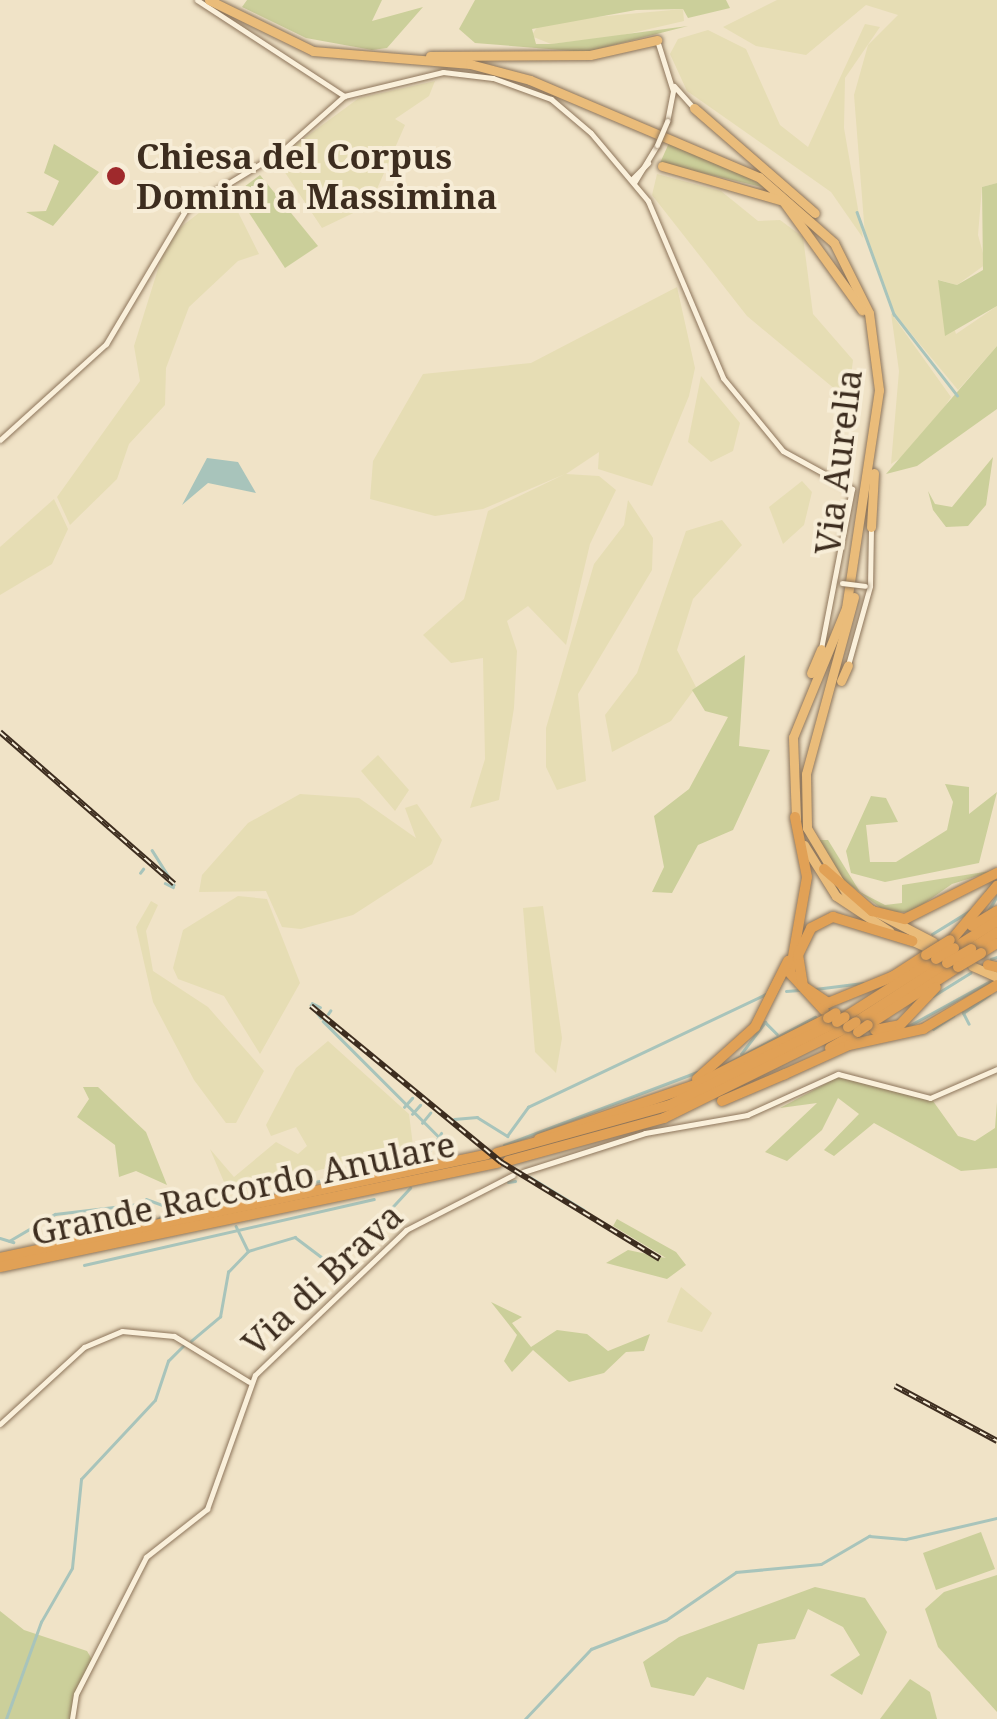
<!DOCTYPE html>
<html>
<head>
<meta charset="utf-8">
<style>
	body { margin:0 }
	#map { position:relative; width:997px; height:1719px; overflow:hidden; background:#f0e3c7; font-family:"Noto Serif",serif }
	div>[style] { position:absolute }
	[style*='--x'] { left:calc(var(--x)*1px); top:calc(var(--y)*1px); width:calc(var(--w)*1px); rotate:calc(var(--a)*1deg) }
	.farmland>* { inset:0; background:#e6ddb4 }
	.green>* { inset:0; background:#cbcf9a }
	.water>* { inset:0; background:#a8c4bb }
	.stream>* { height:2.5px; margin:-1.25px; padding:0 1.25px; transform-origin:1.25px; border-radius:1.25px; background:#a8c4bb }
	.roads { filter:drop-shadow(0 0 2px #8d755b) drop-shadow(0 0 2px #8d755b) }
	.tertiary>* { height:5px; margin:-2.5px; padding:0 2.5px; transform-origin:2.5px; border-radius:2.5px; background:#faf0db }
	.trunk>* { height:9px; margin:-4.5px; padding:0 4.5px; transform-origin:4.5px; border-radius:4.5px; background:#eabc7a }
	.motorway>* { height:10px; margin:-5px; padding:0 5px; transform-origin:5px; border-radius:5px; background:#e1a156 }
	.rail>* { height:6px; margin-top:-3px; transform-origin:0; background:repeating-linear-gradient(90deg,#f7edd7 0 8px,#3d2d1f 0 16px); box-sizing:border-box; border-block:2px solid #3d2d1f }
	.bridges { filter:drop-shadow(0 0 2px #8d755b) drop-shadow(0 0 2px #8d755b) }
	.tertiary-bridge>* { height:5px; margin:-2.5px; padding:0 2.5px; transform-origin:2.5px; border-radius:2.5px; background:#faf0db }
	.motorway-bridge>* { height:10px; margin:-5px; padding:0 5px; transform-origin:5px; border-radius:5px; background:#e1a156 }
	.dots>* { width:28px; height:28px; translate:-50% -50%; box-sizing:border-box; border:5px solid #f7edd7; border-radius:50% }
	span { translate:-50% -50%; white-space:nowrap; text-align:center; line-height:1.15; -webkit-text-stroke:8px #f7edd7; paint-order:stroke }
	.poi-label { font-size:35px; color:#3d2d1f; font-weight:700 }
	.left { translate:0 -50%; text-align:left }
	.street-label { font-size:35px; color:#3d2d1f }
</style>
</head>
<body>
<div id="map">
	<div class="farmland">
		<div style="clip-path:polygon(777px 0,997px 0,997px 183px,982px 187px,978px 235px,986px 264px,957px 285px,939px 280px,956px 334px,997px 306px,997px 346px,958px 390px,895px 314px,865px 235px,854px 95px,868px 45px,898px 15px,866px 5px,806px 55px,756px 46px,723px 27px)"></div>
		<div style="clip-path:polygon(683px 9px,684px 21px,619px 36px,551px 44px,531px 36px,541px 22px)"></div>
		<div style="clip-path:polygon(865px 24px,880px 27px,845px 78px,844px 128px,863px 238px,831px 192px,687px 91px,670px 54px,678px 39px,708px 30px,746px 49px,780px 125px,808px 147px)"></div>
		<div style="clip-path:polygon(435px 81px,429px 96px,395px 119px,405px 125px,370px 205px,322px 228px,276px 159px,359px 98px)"></div>
		<div style="clip-path:polygon(657px 174px,721px 191px,758px 221px,780px 220px,803px 237px,813px 314px,853px 360px,848px 400px,747px 316px,652px 195px)"></div>
		<div style="clip-path:polygon(213px 202px,234px 204px,259px 254px,238px 261px,189px 307px,166px 368px,165px 405px,129px 444px,117px 479px,70px 525px,57px 497px,140px 381px,134px 346px,168px 237px)"></div>
		<div style="clip-path:polygon(677px 287px,695px 368px,689px 396px,652px 486px,598px 469px,599px 452px,566px 474px,599px 476px,616px 490px,590px 544px,566px 645px,528px 606px,507px 621px,517px 651px,514px 708px,499px 800px,470px 808px,485px 759px,483px 658px,451px 663px,423px 635px,464px 599px,488px 511px,565px 474px,483px 509px,435px 516px,370px 499px,373px 461px,423px 374px,531px 363px)"></div>
		<div style="clip-path:polygon(891px 313px,951px 397px,919px 446px,891px 464px,899px 371px)"></div>
		<div style="clip-path:polygon(701px 376px,740px 423px,733px 451px,711px 462px,688px 442px)"></div>
		<div style="clip-path:polygon(802px 481px,812px 492px,804px 525px,783px 544px,769px 507px)"></div>
		<div style="clip-path:polygon(54px 499px,68px 529px,52px 564px,0 595px,0 547px)"></div>
		<div style="clip-path:polygon(628px 500px,653px 538px,652px 570px,578px 694px,586px 781px,557px 790px,546px 767px,546px 728px,594px 564px,624px 525px)"></div>
		<div style="clip-path:polygon(722px 520px,742px 545px,693px 599px,677px 650px,696px 687px,671px 721px,612px 752px,605px 715px,637px 673px,686px 531px)"></div>
		<div style="clip-path:polygon(378px 755px,409px 790px,395px 811px,361px 771px)"></div>
		<div style="clip-path:polygon(300px 794px,359px 798px,416px 838px,405px 808px,417px 804px,442px 840px,432px 864px,353px 915px,301px 929px,282px 927px,266px 891px,199px 892px,202px 875px,248px 823px)"></div>
		<div style="clip-path:polygon(238px 896px,267px 899px,300px 983px,260px 1054px,224px 996px,178px 979px,173px 968px,183px 930px)"></div>
		<div style="clip-path:polygon(151px 901px,158px 905px,146px 931px,153px 971px,208px 1007px,264px 1071px,236px 1123px,226px 1123px,194px 1080px,153px 1002px,136px 927px)"></div>
		<div style="clip-path:polygon(543px 906px,562px 1038px,556px 1073px,535px 1052px,523px 908px)"></div>
		<div style="clip-path:polygon(328px 1041px,409px 1114px,413px 1146px,245px 1189px,224px 1182px,210px 1149px,234px 1177px,276px 1142px,298px 1154px,307px 1146px,296px 1127px,271px 1136px,266px 1125px,296px 1068px)"></div>
		<div style="clip-path:polygon(681px 1287px,712px 1313px,702px 1332px,667px 1322px)"></div>
	</div>
	<div class="green">
		<div style="clip-path:polygon(247px 0,382px 0,372px 21px,423px 7px,387px 48px,372px 50px,306px 38px,242px 7px)"></div>
		<div style="clip-path:polygon(475px 0,726px 0,730px 8px,688px 18px,683px 9px,636px 10px,532px 29px,536px 44px,551px 44px,688px 26px,586px 52px,475px 43px,459px 29px)"></div>
		<div style="clip-path:polygon(669px 143px,739px 172px,766px 188px,660px 163px)"></div>
		<div style="clip-path:polygon(54px 144px,99px 172px,53px 226px,26px 212px,46px 211px,59px 181px,44px 173px)"></div>
		<div style="clip-path:polygon(260px 175px,318px 246px,285px 268px,236px 193px)"></div>
		<div style="clip-path:polygon(997px 183px,997px 306px,945px 336px,938px 280px,957px 285px,983px 270px,982px 187px)"></div>
		<div style="clip-path:polygon(997px 346px,997px 409px,917px 466px,886px 474px)"></div>
		<div style="clip-path:polygon(993px 457px,986px 505px,968px 526px,946px 527px,933px 510px,928px 491px,935px 504px,952px 507px)"></div>
		<div style="clip-path:polygon(745px 655px,739px 746px,770px 750px,733px 830px,698px 845px,672px 893px,652px 892px,664px 867px,654px 816px,689px 789px,728px 717px,705px 711px,692px 690px)"></div>
		<div style="clip-path:polygon(945px 784px,969px 787px,969px 814px,997px 792px,979px 863px,885px 882px,851px 873px,846px 851px,871px 796px,886px 798px,898px 822px,866px 825px,870px 862px,896px 862px,947px 830px,953px 802px)"></div>
		<div style="clip-path:polygon(819px 840px,828px 840px,860px 892px,885px 905px,902px 903px,902px 885px,997px 870px,952px 884px,912px 912px,886px 912px,838px 876px)"></div>
		<div style="clip-path:polygon(838px 1077px,933px 1101px,958px 1136px,975px 1141px,995px 1128px,997px 1102px,997px 1168px,961px 1171px,874px 1123px,834px 1156px,824px 1150px,859px 1114px,838px 1098px,822px 1130px,787px 1161px,765px 1152px,817px 1103px,780px 1108px)"></div>
		<div style="clip-path:polygon(83px 1087px,98px 1087px,146px 1132px,167px 1185px,136px 1171px,119px 1177px,115px 1145px,77px 1117px,89px 1099px)"></div>
		<div style="clip-path:polygon(617px 1219px,676px 1252px,686px 1265px,667px 1279px,606px 1263px,628px 1250px,666px 1258px,613px 1226px)"></div>
		<div style="clip-path:polygon(491px 1302px,522px 1317px,512px 1323px,531px 1347px,557px 1330px,587px 1334px,608px 1351px,650px 1334px,644px 1351px,626px 1352px,604px 1373px,569px 1382px,533px 1350px,512px 1372px,504px 1361px,517px 1335px)"></div>
		<div style="clip-path:polygon(981px 1532px,995px 1569px,936px 1590px,923px 1553px)"></div>
		<div style="clip-path:polygon(997px 1575px,997px 1712px,938px 1647px,925px 1609px,944px 1592px)"></div>
		<div style="clip-path:polygon(815px 1587px,865px 1598px,887px 1632px,862px 1695px,830px 1675px,860px 1655px,843px 1627px,808px 1609px,795px 1639px,758px 1644px,744px 1690px,707px 1677px,694px 1696px,651px 1687px,643px 1662px,679px 1637px)"></div>
		<div style="clip-path:polygon(0 1611px,24px 1630px,87px 1651px,93px 1661px,70px 1719px,0 1719px)"></div>
		<div style="clip-path:polygon(910px 1679px,930px 1692px,937px 1719px,880px 1719px)"></div>
	</div>
	<div class="water">
		<div style="clip-path:polygon(207px 458px,238px 462px,256px 493px,208px 483px,182px 505px)"></div>
	</div>
	<div class="stream">
		<div style="--x:857;--y:212;--w:109;--a:70.1"></div>
		<div style="--x:894;--y:314;--w:103;--a:52.1"></div>
		<div style="--x:152;--y:850;--w:41;--a:57.8"></div>
		<div style="--x:140;--y:873;--w:5;--a:-53"></div>
		<div style="--x:165;--y:883;--w:9;--a:27"></div>
		<div style="--x:986;--y:892;--w:16;--a:-52"></div>
		<div style="--x:988;--y:911;--w:17;--a:-59"></div>
		<div style="--x:932;--y:934;--w:46;--a:-31.6"></div>
		<div style="--x:991;--y:959;--w:6;--a:-18"></div>
		<div style="--x:815;--y:989;--w:48;--a:-7.1"></div>
		<div style="--x:786;--y:991;--w:16;--a:-4"></div>
		<div style="--x:933;--y:996;--w:44;--a:-31.9"></div>
		<div style="--x:312;--y:1003;--w:9;--a:27"></div>
		<div style="--x:311;--y:1005;--w:16;--a:52"></div>
		<div style="--x:963;--y:1012;--w:13;--a:63"></div>
		<div style="--x:963;--y:1013;--w:32;--a:-35"></div>
		<div style="--x:328;--y:1014;--w:4;--a:-56"></div>
		<div style="--x:323;--y:1021;--w:163;--a:45"></div>
		<div style="--x:903;--y:1029;--w:98;--a:-28.7"></div>
		<div style="--x:933;--y:1029;--w:24;--a:-33"></div>
		<div style="--x:741;--y:1054;--w:40;--a:-53"></div>
		<div style="--x:765;--y:1022;--w:17;--a:45"></div>
		<div style="--x:724;--y:1065;--w:103;--a:-27.8"></div>
		<div style="--x:404;--y:1107;--w:12;--a:-48"></div>
		<div style="--x:412;--y:1114;--w:12;--a:-48"></div>
		<div style="--x:454;--y:1119;--w:23;--a:-5"></div>
		<div style="--x:477;--y:1117;--w:36;--a:32"></div>
		<div style="--x:507;--y:1136;--w:36;--a:-54"></div>
		<div style="--x:528;--y:1107;--w:263;--a:-25.4"></div>
		<div style="--x:422;--y:1123;--w:13;--a:-51"></div>
		<div style="--x:504;--y:1145;--w:206;--a:-20.7"></div>
		<div style="--x:423;--y:1161;--w:33;--a:-57"></div>
		<div style="--x:530;--y:1177;--w:63;--a:31.4"></div>
		<div style="--x:508;--y:1182;--w:7;--a:-8"></div>
		<div style="--x:222;--y:1187;--w:19;--a:58"></div>
		<div style="--x:146;--y:1199;--w:33;--a:20"></div>
		<div style="--x:177;--y:1210;--w:251;--a:-11.5"></div>
		<div style="--x:158;--y:1219;--w:14;--a:-36"></div>
		<div style="--x:236;--y:1226;--w:28;--a:64"></div>
		<div style="--x:0;--y:1238;--w:14;--a:17"></div>
		<div style="--x:9;--y:1241;--w:53;--a:-30.4"></div>
		<div style="--x:55;--y:1214;--w:95;--a:-6.7"></div>
		<div style="--x:84;--y:1265;--w:297;--a:-12.8"></div>
		<div style="--x:191;--y:1341;--w:38;--a:-40"></div>
		<div style="--x:220;--y:1317;--w:46;--a:-79.9"></div>
		<div style="--x:228;--y:1272;--w:29;--a:-46"></div>
		<div style="--x:248;--y:1251;--w:49;--a:-16.6"></div>
		<div style="--x:295;--y:1237;--w:51;--a:37.1"></div>
		<div style="--x:336;--y:1268;--w:109;--a:-47.2"></div>
		<div style="--x:6;--y:1719;--w:103;--a:-70.2"></div>
		<div style="--x:41;--y:1622;--w:62;--a:-60.1"></div>
		<div style="--x:72;--y:1568;--w:89;--a:-84.2"></div>
		<div style="--x:81;--y:1479;--w:108;--a:-46.9"></div>
		<div style="--x:155;--y:1400;--w:41;--a:-71.6"></div>
		<div style="--x:168;--y:1361;--w:21;--a:-45"></div>
		<div style="--x:525;--y:1719;--w:96;--a:-46.7"></div>
		<div style="--x:591;--y:1649;--w:80;--a:-21.1"></div>
		<div style="--x:666;--y:1620;--w:85;--a:-34.4"></div>
		<div style="--x:736;--y:1572;--w:85;--a:-5.4"></div>
		<div style="--x:821;--y:1564;--w:56;--a:-30.3"></div>
		<div style="--x:869;--y:1536;--w:37;--a:5"></div>
		<div style="--x:906;--y:1539;--w:93;--a:-13"></div>
	</div>
	<div class="roads">
		<div class="tertiary">
			<div style="--x:197;--y:0;--w:176;--a:33.1"></div>
			<div style="--x:657;--y:40;--w:53;--a:72.6"></div>
			<div style="--x:673;--y:91;--w:31;--a:101"></div>
			<div style="--x:674;--y:86;--w:28;--a:48"></div>
			<div style="--x:632;--y:179;--w:23;--a:-45"></div>
			<div style="--x:634;--y:183;--w:44;--a:-58.8"></div>
			<div style="--x:0;--y:440;--w:143;--a:-42.2"></div>
			<div style="--x:106;--y:344;--w:157;--a:-59.3"></div>
			<div style="--x:186;--y:209;--w:114;--a:-31.3"></div>
			<div style="--x:283;--y:150;--w:81;--a:-41.5"></div>
			<div style="--x:344;--y:96;--w:102;--a:-13.6"></div>
			<div style="--x:443;--y:72;--w:50;--a:6.8"></div>
			<div style="--x:493;--y:78;--w:62;--a:19.9"></div>
			<div style="--x:551;--y:99;--w:52;--a:40.4"></div>
			<div style="--x:591;--y:133;--w:89;--a:50"></div>
			<div style="--x:648;--y:201;--w:192;--a:67"></div>
			<div style="--x:723;--y:378;--w:94;--a:50.6"></div>
			<div style="--x:783;--y:451;--w:79;--a:28.8"></div>
			<div style="--x:852;--y:489;--w:163;--a:101"></div>
			<div style="--x:848;--y:665;--w:82;--a:-74.4"></div>
			<div style="--x:870;--y:586;--w:59;--a:-89"></div>
			<div style="--x:523;--y:1172;--w:128;--a:-17.7"></div>
			<div style="--x:645;--y:1133;--w:104;--a:-10"></div>
			<div style="--x:747;--y:1115;--w:100;--a:-24.3"></div>
			<div style="--x:838;--y:1074;--w:95;--a:14.6"></div>
			<div style="--x:930;--y:1098;--w:73;--a:-23.4"></div>
			<div style="--x:0;--y:1424;--w:114;--a:-42.5"></div>
			<div style="--x:84;--y:1347;--w:41;--a:-22.8"></div>
			<div style="--x:122;--y:1331;--w:52;--a:5.5"></div>
			<div style="--x:174;--y:1336;--w:88;--a:31.5"></div>
			<div style="--x:72;--y:1719;--w:25;--a:-81"></div>
			<div style="--x:76;--y:1694;--w:154;--a:-62.9"></div>
			<div style="--x:146;--y:1557;--w:78;--a:-38.2"></div>
			<div style="--x:207;--y:1509;--w:142;--a:-70.3"></div>
			<div style="--x:255;--y:1375;--w:209;--a:-43.8"></div>
			<div style="--x:406;--y:1230;--w:120;--a:-27.2"></div>
		</div>
		<div class="trunk">
			<div style="--x:209;--y:0;--w:116;--a:26.1"></div>
			<div style="--x:313;--y:51;--w:158;--a:4.7"></div>
			<div style="--x:470;--y:64;--w:62;--a:14.9"></div>
			<div style="--x:530;--y:80;--w:249;--a:23"></div>
			<div style="--x:759;--y:177;--w:100;--a:41.3"></div>
			<div style="--x:834;--y:243;--w:78;--a:63.4"></div>
			<div style="--x:869;--y:313;--w:78;--a:82.6"></div>
			<div style="--x:879;--y:390;--w:220;--a:98.6"></div>
			<div style="--x:846;--y:608;--w:139;--a:112.3"></div>
			<div style="--x:793;--y:737;--w:83;--a:87.9"></div>
			<div style="--x:430;--y:56;--w:160;--a:-0.4"></div>
			<div style="--x:590;--y:55;--w:69;--a:-12.6"></div>
			<div style="--x:694;--y:108;--w:160;--a:41"></div>
			<div style="--x:662;--y:166;--w:126;--a:16.1"></div>
			<div style="--x:783;--y:201;--w:135;--a:54.1"></div>
			<div style="--x:871;--y:527;--w:54;--a:-86.8"></div>
			<div style="--x:854;--y:597;--w:183;--a:105.2"></div>
			<div style="--x:806;--y:774;--w:54;--a:88.9"></div>
			<div style="--x:807;--y:828;--w:82;--a:59"></div>
			<div style="--x:849;--y:898;--w:95;--a:27.6"></div>
			<div style="--x:811;--y:673;--w:26;--a:-67"></div>
			<div style="--x:841;--y:681;--w:17;--a:-66"></div>
			<div style="--x:804;--y:845;--w:60;--a:57.9"></div>
			<div style="--x:836;--y:896;--w:64;--a:33.4"></div>
			<div style="--x:908;--y:939;--w:20;--a:24"></div>
			<div style="--x:972;--y:966;--w:27;--a:24"></div>
		</div>
		<div class="motorway">
			<div style="--x:795;--y:817;--w:61;--a:78.7"></div>
			<div style="--x:807;--y:877;--w:97;--a:100"></div>
			<div style="--x:790;--y:973;--w:50;--a:47.4"></div>
			<div style="--x:824;--y:869;--w:64;--a:41.2"></div>
			<div style="--x:872;--y:911;--w:34;--a:14"></div>
			<div style="--x:905;--y:919;--w:103;--a:-26.6"></div>
			<div style="--x:972;--y:926;--w:29;--a:-31"></div>
			<div style="--x:954;--y:937;--w:67;--a:-49.9"></div>
			<div style="--x:954;--y:948;--w:51;--a:-32.1"></div>
			<div style="--x:971;--y:949;--w:31;--a:-33"></div>
			<div style="--x:981;--y:953;--w:19;--a:-32"></div>
			<div style="--x:988;--y:965;--w:9;--a:13"></div>
			<div style="--x:894;--y:976;--w:71;--a:157.8"></div>
			<div style="--x:828;--y:1003;--w:30;--a:-146"></div>
			<div style="--x:803;--y:986;--w:31;--a:-99"></div>
			<div style="--x:798;--y:955;--w:30;--a:-64"></div>
			<div style="--x:811;--y:928;--w:25;--a:-27"></div>
			<div style="--x:833;--y:917;--w:83;--a:16.9"></div>
			<div style="--x:892;--y:977;--w:40;--a:-32.9"></div>
			<div style="--x:845;--y:1017;--w:108;--a:-32.5"></div>
			<div style="--x:856;--y:1022;--w:108;--a:-33"></div>
			<div style="--x:868;--y:1025;--w:107;--a:-32.8"></div>
			<div style="--x:875;--y:1030;--w:25;--a:-11"></div>
			<div style="--x:900;--y:1025;--w:52;--a:-46.5"></div>
			<div style="--x:830;--y:1048;--w:32;--a:-30"></div>
			<div style="--x:783;--y:1075;--w:72;--a:-24.4"></div>
			<div style="--x:849;--y:1045;--w:76;--a:-12.2"></div>
			<div style="--x:923;--y:1029;--w:86;--a:-30.7"></div>
			<div style="--x:697;--y:1079;--w:78;--a:-41.9"></div>
			<div style="--x:755;--y:1027;--w:74;--a:-63.4"></div>
			<div style="--x:722;--y:1101;--w:69;--a:-23.2"></div>
			<div style="--x:539;--y:1139;--w:168;--a:-19.1"></div>
			<div style="--x:698;--y:1084;--w:146;--a:-26.9"></div>
			<div style="--x:497;--y:1153;--w:180;--a:-15.5"></div>
			<div style="--x:670;--y:1105;--w:186;--a:-26.4"></div>
			<div style="--x:508;--y:1161;--w:162;--a:-15.4"></div>
			<div style="--x:664;--y:1118;--w:205;--a:-26.3"></div>
			<div style="--x:0;--y:1258;--w:497;--a:-12"></div>
			<div style="--x:0;--y:1267;--w:508;--a:-11.82"></div>
		</div>
	</div>
	<div class="rail">
		<div style="--x:0;--y:732;--w:231;--a:41.1"></div>
		<div style="--x:311;--y:1006;--w:246;--a:39.4"></div>
		<div style="--x:501;--y:1162;--w:186;--a:31.4"></div>
		<div style="--x:895;--y:1386;--w:116;--a:28.3"></div>
	</div>
	<div class="bridges">
		<div class="tertiary-bridge">
			<div style="--x:657;--y:145;--w:26;--a:-67"></div>
			<div style="--x:842;--y:583;--w:23;--a:7"></div>
		</div>
		<div class="motorway-bridge">
			<div style="--x:926;--y:955;--w:28;--a:-32"></div>
			<div style="--x:936;--y:959;--w:21;--a:-31"></div>
			<div style="--x:947;--y:963;--w:28;--a:-30"></div>
			<div style="--x:958;--y:967;--w:27;--a:-31"></div>
			<div style="--x:828;--y:1018;--w:9;--a:-32"></div>
			<div style="--x:837;--y:1022;--w:9;--a:-32"></div>
			<div style="--x:848;--y:1027;--w:9;--a:-32"></div>
			<div style="--x:858;--y:1032;--w:12;--a:-35"></div>
		</div>
	</div>
	<div class="dots">
		<div style="left:116px;top:176px;background:#9f292c"></div>
	</div>
	<div class="poi-label">
		<span class="left" style="left:136px;top:176px">Chiesa del Corpus<br>Domini a Massimina</span>
	</div>
	<div class="street-label">
		<span style="left:838px;top:462px;rotate:-83deg">Via Aurelia</span>
		<span style="left:243px;top:1188px;rotate:-12deg">Grande Raccordo Anulare</span>
		<span style="left:322px;top:1279px;rotate:-43deg">Via di Brava</span>
	</div>
</div>
</body>
</html>
